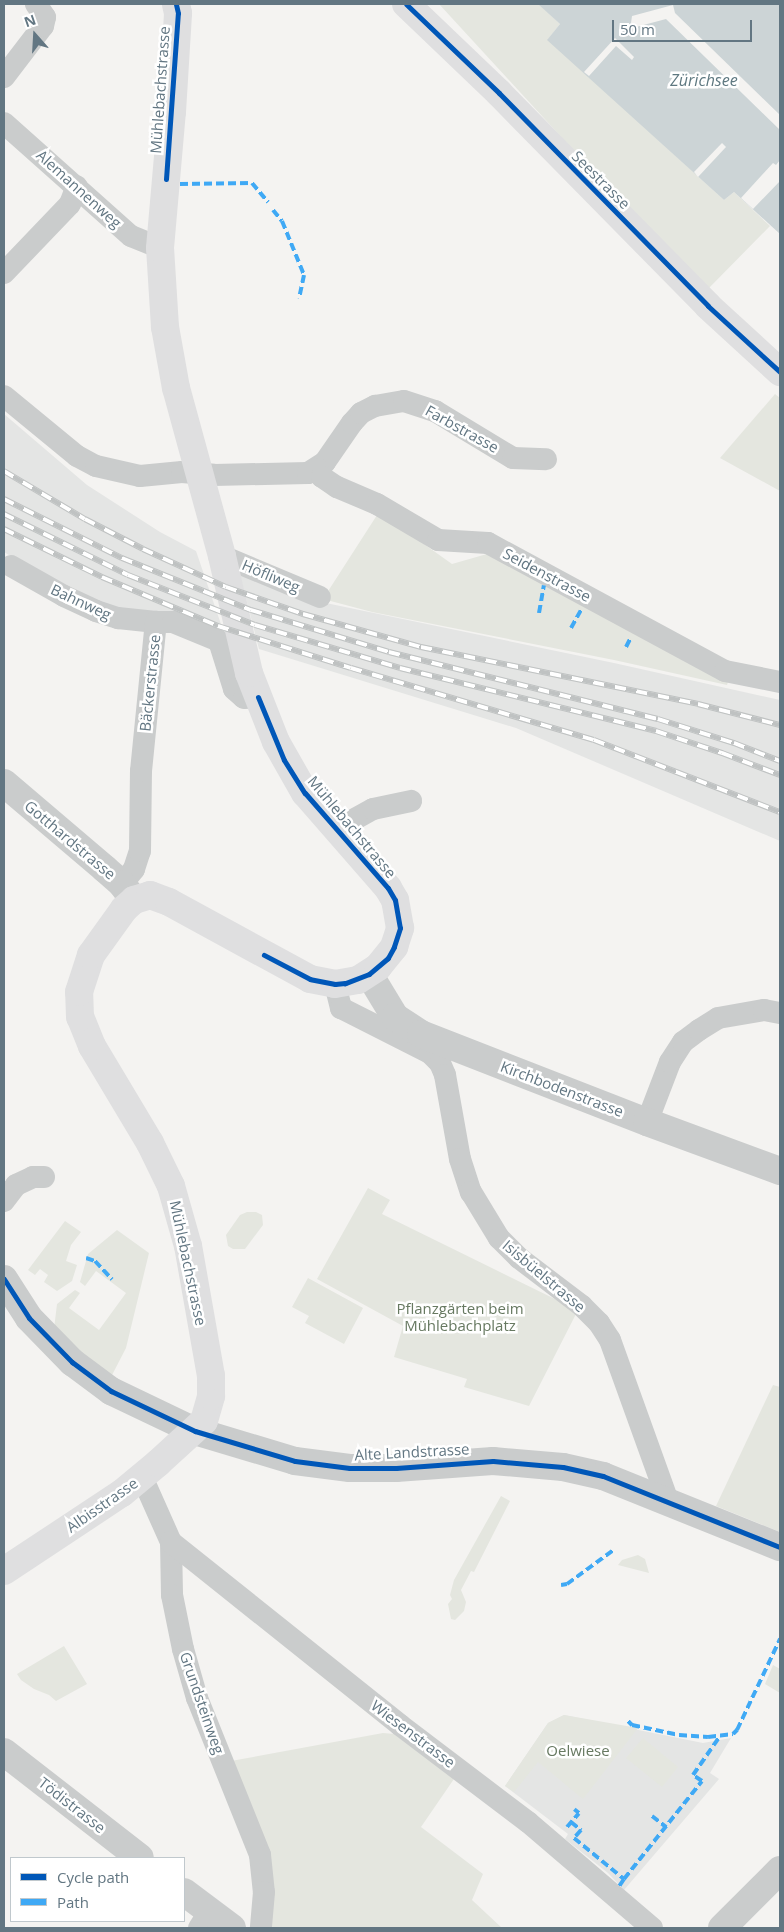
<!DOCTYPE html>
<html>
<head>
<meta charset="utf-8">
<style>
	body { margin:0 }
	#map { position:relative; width:784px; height:1932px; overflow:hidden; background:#f4f3f1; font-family:"Open Sans",sans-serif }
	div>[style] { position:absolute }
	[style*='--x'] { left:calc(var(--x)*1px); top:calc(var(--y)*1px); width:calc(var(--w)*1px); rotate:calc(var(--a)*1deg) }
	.built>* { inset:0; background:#e4e5e4 }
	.green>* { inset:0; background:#e4e6df }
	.water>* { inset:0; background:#ccd4d6 }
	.pier>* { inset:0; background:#f4f3f1 }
	.minor>* { height:22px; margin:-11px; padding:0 11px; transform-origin:11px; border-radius:11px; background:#cacccc }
	.tertiary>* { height:28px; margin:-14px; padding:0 14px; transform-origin:14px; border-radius:14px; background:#cacccc }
	.secondary>* { height:28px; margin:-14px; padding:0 14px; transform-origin:14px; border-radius:14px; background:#dfdfe0 }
	.primary>* { height:28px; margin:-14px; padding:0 14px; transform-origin:14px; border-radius:14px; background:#dfdfe0 }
	.rail>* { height:5.5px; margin-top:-2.75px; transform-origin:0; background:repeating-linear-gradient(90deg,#fff 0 11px,#bfc2c2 0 22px); box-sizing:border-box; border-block:1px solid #bfc2c2 }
	.quiet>* { height:4px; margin-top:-2px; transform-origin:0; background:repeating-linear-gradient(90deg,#3fa9f5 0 8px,transparent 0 12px) }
	.cycleway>* { height:5px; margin:-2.5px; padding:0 2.5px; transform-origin:2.5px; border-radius:2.5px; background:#0057b8 }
	span { translate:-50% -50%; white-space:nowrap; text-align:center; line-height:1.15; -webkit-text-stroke:5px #fff; paint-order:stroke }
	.street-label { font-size:15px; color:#627682 }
	.park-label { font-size:15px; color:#677961 }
	.water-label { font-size:16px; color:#5e7880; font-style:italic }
	.frame { position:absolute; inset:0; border:5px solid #627682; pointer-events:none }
	.legend { position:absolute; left:10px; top:1857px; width:175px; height:65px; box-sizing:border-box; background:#fff; border:1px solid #c0c8cd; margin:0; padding:6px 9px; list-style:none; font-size:15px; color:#627682 }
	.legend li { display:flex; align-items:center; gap:10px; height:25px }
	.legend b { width:25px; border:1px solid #c0c8cd }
	.north { position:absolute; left:10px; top:10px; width:50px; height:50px; -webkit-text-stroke:4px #fff; paint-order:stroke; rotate:341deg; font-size:14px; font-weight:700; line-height:20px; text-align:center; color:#627682 }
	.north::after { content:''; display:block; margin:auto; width:18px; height:22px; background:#627682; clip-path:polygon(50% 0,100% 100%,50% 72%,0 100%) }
	.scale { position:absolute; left:612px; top:20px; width:140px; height:22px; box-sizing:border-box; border:2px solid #627682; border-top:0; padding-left:6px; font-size:15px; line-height:18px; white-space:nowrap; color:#627682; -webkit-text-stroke:4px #fff; paint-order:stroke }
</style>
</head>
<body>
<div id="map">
	<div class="built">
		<div style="clip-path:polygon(4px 414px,87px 485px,160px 532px,196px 551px,225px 636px,125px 614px,71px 593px,4px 552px)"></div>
		<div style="clip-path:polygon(239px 571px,321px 602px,614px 663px,780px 700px,780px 841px,516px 728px,259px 649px)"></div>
		<div style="clip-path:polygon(564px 1715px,703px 1743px,731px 1738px,710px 1773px,719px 1779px,624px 1890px,608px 1873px,565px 1839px,568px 1834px,505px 1786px,548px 1723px)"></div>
	</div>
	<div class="green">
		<div style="clip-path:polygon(439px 4px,539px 4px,560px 24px,548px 39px,724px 200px,734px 192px,770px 226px,708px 289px,620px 201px)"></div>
		<div style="clip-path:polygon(775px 394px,780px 398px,780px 491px,720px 458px)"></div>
		<div style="clip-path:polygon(379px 512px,452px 564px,494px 552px,728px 682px,727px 685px,614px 660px,372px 612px,323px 599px)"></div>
		<div style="clip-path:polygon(368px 1188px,390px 1200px,382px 1214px,559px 1301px,576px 1314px,529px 1406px,464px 1387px,467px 1379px,394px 1357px,403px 1326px,317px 1279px)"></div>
		<div style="clip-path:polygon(247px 1212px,256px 1212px,262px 1215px,263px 1225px,245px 1249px,233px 1249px,228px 1246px,226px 1235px,240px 1215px)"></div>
		<div style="clip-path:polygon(65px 1221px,81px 1232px,71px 1245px,66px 1261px,77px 1265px,72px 1281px,57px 1291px,44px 1282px,48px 1275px,40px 1269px,35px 1275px,28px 1270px)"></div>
		<div style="clip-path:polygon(117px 1230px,149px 1253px,126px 1348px,111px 1377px,54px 1329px,57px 1304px,75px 1290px,80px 1293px,69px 1308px,99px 1330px,126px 1293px,96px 1271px,85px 1286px,80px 1282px,88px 1254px)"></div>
		<div style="clip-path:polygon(308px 1278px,363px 1308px,344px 1344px,305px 1323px,309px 1316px,292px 1307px)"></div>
		<div style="clip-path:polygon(773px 1385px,780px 1387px,780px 1532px,716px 1506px)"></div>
		<div style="clip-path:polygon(501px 1496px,510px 1501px,474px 1572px,471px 1571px,461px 1590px,466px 1602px,464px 1611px,455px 1620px,451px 1619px,448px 1604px,452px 1599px,450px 1595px,454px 1580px)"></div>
		<div style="clip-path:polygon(638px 1555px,645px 1559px,649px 1573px,618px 1565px,622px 1560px)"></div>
		<div style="clip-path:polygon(64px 1646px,87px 1684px,56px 1701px,49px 1695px,34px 1689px,21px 1680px,17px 1674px)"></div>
		<div style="clip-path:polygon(773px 1665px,780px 1669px,780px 1693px,765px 1684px)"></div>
		<div style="clip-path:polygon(564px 1715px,638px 1728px,583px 1799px,538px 1762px,514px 1792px,505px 1786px,548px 1723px)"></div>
		<div style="clip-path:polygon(383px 1733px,395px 1734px,456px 1776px,421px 1827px,483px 1874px,472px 1900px,502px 1928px,272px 1928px,231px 1761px)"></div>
		<div style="clip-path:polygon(643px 1738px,678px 1767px,662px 1787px,626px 1758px)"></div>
	</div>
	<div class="water">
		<div style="clip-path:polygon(538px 4px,780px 4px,780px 234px,734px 192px,724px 200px,547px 40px,560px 24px)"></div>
	</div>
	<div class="pier">
		<div style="clip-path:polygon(673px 5px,675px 13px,780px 115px,780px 130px,666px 19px,636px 27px,631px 23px,632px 16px)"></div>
		<div style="clip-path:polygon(615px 38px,634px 57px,632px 60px,616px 46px,589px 76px,584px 72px)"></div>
		<div style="clip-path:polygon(722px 143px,726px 147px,698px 177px,694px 172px)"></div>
		<div style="clip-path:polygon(780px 160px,780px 181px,753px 209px,741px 198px,773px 163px,776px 165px)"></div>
	</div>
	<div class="minor">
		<div style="--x:4;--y:77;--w:64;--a:-52.6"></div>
		<div style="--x:43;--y:26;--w:9;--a:-77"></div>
		<div style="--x:45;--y:17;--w:16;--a:-125"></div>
		<div style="--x:4;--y:123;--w:170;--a:41.7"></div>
		<div style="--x:131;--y:236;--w:31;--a:22"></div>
		<div style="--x:4;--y:273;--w:95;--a:-46.3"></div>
		<div style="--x:70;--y:204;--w:19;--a:-69"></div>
		<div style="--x:4;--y:396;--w:94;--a:39.4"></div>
		<div style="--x:77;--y:456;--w:21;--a:28"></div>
		<div style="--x:96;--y:466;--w:45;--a:12.8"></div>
		<div style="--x:140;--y:476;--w:42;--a:-5.4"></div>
		<div style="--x:182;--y:472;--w:32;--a:5"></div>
		<div style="--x:214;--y:475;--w:94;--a:-1.2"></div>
		<div style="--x:308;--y:473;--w:20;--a:-33"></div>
		<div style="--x:325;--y:462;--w:47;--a:-55.3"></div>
		<div style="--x:352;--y:423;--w:13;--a:-48"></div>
		<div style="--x:361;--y:413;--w:16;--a:-27"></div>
		<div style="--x:375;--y:406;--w:29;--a:-10"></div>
		<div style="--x:404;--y:401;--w:33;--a:18"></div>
		<div style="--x:435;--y:411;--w:91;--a:31.1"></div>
		<div style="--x:513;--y:458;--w:33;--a:2"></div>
		<div style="--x:317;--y:469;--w:9;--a:58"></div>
		<div style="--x:322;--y:477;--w:18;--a:34"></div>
		<div style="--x:337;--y:487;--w:43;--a:23"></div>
		<div style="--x:377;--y:504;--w:71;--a:30.5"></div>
		<div style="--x:438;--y:540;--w:50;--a:3.4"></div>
		<div style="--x:488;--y:543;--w:269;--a:28.4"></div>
		<div style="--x:725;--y:671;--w:56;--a:11.3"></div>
		<div style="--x:222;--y:556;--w:106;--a:22.7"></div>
		<div style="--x:11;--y:566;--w:61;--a:29.5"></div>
		<div style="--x:64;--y:596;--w:35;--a:25"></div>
		<div style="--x:96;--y:611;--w:23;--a:18"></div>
		<div style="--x:118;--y:618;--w:38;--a:6"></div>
		<div style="--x:335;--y:830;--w:43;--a:-28.9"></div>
		<div style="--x:373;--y:809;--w:39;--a:-12"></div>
		<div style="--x:122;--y:884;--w:19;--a:-51"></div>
		<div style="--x:134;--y:869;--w:19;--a:-72"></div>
		<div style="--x:140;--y:851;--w:80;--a:-89.3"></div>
		<div style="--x:141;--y:771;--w:150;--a:-84.3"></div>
		<div style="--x:156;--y:622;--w:17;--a:0"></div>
		<div style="--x:173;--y:622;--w:50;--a:22.4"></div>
		<div style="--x:219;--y:641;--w:50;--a:72.6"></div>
		<div style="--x:234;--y:689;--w:13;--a:42"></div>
		<div style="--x:244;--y:698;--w:14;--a:-4"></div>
		<div style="--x:335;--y:984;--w:25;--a:76"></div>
		<div style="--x:341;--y:1008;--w:100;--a:26.8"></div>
		<div style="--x:430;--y:1053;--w:14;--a:45"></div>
		<div style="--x:440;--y:1063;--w:13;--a:67"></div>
		<div style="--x:445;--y:1075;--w:85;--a:79.9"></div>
		<div style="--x:460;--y:1159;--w:35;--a:72"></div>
		<div style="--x:471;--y:1192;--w:54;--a:58.7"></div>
		<div style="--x:499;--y:1238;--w:28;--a:45"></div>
		<div style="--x:519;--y:1258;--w:79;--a:37.3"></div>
		<div style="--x:582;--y:1306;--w:24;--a:45"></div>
		<div style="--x:599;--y:1323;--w:20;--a:57"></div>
		<div style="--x:610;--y:1340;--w:171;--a:70.2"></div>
		<div style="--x:647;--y:1122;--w:64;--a:-69"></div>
		<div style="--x:670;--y:1062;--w:24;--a:-57"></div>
		<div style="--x:683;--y:1042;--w:20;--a:-37"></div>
		<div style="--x:699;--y:1030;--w:22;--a:-32"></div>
		<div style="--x:718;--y:1018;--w:47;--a:-9.9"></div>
		<div style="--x:764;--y:1010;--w:16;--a:11"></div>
		<div style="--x:4;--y:1201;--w:20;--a:-53"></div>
		<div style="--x:16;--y:1185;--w:19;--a:-25"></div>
		<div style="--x:33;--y:1177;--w:11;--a:0"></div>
		<div style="--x:142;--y:1477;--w:71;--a:66"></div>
		<div style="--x:171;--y:1542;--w:53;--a:88.9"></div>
		<div style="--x:172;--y:1595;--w:55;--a:78.5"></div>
		<div style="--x:183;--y:1649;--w:51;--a:74.1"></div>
		<div style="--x:197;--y:1698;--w:169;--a:68.1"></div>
		<div style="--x:260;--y:1855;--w:37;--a:84"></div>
		<div style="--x:264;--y:1892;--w:36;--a:95"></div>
		<div style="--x:171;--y:1542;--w:293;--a:38.6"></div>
		<div style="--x:400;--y:1725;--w:161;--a:37.2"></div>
		<div style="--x:528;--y:1822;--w:163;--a:40.5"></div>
		<div style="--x:199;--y:1928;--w:19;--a:-58"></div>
	</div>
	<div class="tertiary">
		<div style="--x:4;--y:783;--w:133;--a:40.4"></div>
		<div style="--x:105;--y:869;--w:23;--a:41"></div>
		<div style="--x:122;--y:884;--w:20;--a:53"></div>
		<div style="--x:369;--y:974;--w:50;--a:58.8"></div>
		<div style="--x:395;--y:1017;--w:31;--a:33"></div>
		<div style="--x:421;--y:1034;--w:243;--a:21.3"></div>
		<div style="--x:647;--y:1122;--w:142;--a:20.2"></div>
		<div style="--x:4;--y:1279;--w:46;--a:57.3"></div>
		<div style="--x:29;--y:1318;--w:62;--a:45.7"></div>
		<div style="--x:72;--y:1362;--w:49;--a:36.6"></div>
		<div style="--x:111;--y:1391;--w:93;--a:25.5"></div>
		<div style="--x:195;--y:1431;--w:104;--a:16.7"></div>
		<div style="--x:295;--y:1461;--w:55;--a:7.3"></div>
		<div style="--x:350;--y:1468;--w:46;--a:0"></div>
		<div style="--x:396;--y:1468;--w:97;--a:-4.1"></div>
		<div style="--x:493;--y:1461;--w:70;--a:4.9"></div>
		<div style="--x:563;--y:1467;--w:41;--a:12.7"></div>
		<div style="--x:603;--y:1476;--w:191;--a:21.9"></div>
		<div style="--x:4;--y:1752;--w:172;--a:37.9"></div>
		<div style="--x:184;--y:1892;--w:60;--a:36.9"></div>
		<div style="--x:722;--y:1928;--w:82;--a:-45"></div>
	</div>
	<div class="secondary">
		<div style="--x:4;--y:1571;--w:141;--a:-33.5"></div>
		<div style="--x:122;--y:1493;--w:47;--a:-39.8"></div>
		<div style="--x:158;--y:1463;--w:62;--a:-42.4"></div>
		<div style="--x:204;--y:1421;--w:26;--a:-74"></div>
		<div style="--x:211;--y:1396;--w:20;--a:-90"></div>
		<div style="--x:211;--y:1376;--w:132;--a:-100"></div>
		<div style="--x:188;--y:1246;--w:62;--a:-105.8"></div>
		<div style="--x:171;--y:1186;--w:48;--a:-116"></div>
		<div style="--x:150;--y:1143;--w:113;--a:-120.9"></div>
		<div style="--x:92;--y:1046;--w:31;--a:-112"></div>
		<div style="--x:80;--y:1017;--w:25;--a:-92"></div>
		<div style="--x:79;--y:992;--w:39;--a:-72"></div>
		<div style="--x:91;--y:955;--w:57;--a:-54.3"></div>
		<div style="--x:124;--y:909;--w:13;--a:-42"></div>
		<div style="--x:134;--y:900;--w:17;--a:-17"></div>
		<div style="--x:150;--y:895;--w:20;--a:20"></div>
		<div style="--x:169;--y:902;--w:161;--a:28.6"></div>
		<div style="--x:310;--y:979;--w:25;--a:11"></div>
		<div style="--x:335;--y:984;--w:23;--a:-10"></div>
		<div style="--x:358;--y:980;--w:24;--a:-33"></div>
		<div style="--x:378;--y:967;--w:26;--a:-51"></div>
		<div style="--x:394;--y:947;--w:20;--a:-72"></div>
		<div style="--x:400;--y:928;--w:28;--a:-100"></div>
		<div style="--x:395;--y:900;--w:14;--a:-120"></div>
		<div style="--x:388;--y:888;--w:126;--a:-131.1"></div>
		<div style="--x:305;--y:793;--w:59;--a:-119.6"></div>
		<div style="--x:276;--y:742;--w:74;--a:-111.4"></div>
		<div style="--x:249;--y:673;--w:120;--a:-103"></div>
		<div style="--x:222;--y:556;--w:174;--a:-105.3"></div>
		<div style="--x:176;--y:388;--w:62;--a:-100.2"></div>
		<div style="--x:165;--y:327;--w:79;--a:-93.6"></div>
		<div style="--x:160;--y:248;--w:137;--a:-85"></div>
		<div style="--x:172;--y:112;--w:99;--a:-86.5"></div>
		<div style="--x:178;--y:13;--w:9;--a:-103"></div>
	</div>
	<div class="primary">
		<div style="--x:406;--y:4;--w:129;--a:43.7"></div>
		<div style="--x:499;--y:93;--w:298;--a:45.5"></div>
		<div style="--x:708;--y:306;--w:98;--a:42.5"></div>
	</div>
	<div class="rail">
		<div style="--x:4;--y:471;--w:94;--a:30.7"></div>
		<div style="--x:85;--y:519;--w:65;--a:27.3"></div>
		<div style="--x:143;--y:549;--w:91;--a:24.6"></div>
		<div style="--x:226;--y:587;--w:82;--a:19.3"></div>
		<div style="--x:303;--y:614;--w:123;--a:15.6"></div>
		<div style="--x:421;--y:647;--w:283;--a:11.6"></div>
		<div style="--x:698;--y:704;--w:85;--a:14.4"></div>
		<div style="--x:4;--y:499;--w:132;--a:26.6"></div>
		<div style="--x:122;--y:558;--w:139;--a:22"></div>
		<div style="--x:251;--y:610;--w:144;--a:16.9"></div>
		<div style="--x:389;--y:652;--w:277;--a:14"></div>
		<div style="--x:658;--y:719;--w:80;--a:17.5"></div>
		<div style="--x:734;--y:743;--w:49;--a:21.4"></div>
		<div style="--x:4;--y:514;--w:138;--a:26.2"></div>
		<div style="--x:128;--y:575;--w:136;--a:21.5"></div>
		<div style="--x:255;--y:625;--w:151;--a:16.5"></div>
		<div style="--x:400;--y:668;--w:264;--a:13.8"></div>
		<div style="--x:656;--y:731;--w:70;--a:18.4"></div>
		<div style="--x:722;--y:753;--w:62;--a:20.8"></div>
		<div style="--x:4;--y:529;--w:109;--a:26.1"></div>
		<div style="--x:102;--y:577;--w:126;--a:22.9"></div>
		<div style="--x:218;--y:626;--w:139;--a:17.5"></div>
		<div style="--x:351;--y:668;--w:253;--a:16.5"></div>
		<div style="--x:594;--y:740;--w:199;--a:21.2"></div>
	</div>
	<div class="quiet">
		<div style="--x:180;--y:184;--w:72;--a:-0.8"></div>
		<div style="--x:252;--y:183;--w:25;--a:50"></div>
		<div style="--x:273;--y:210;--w:14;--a:51"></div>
		<div style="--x:282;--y:221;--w:58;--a:67.8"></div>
		<div style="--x:304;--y:275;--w:24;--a:102"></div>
		<div style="--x:539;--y:613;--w:28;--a:-80"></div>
		<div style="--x:571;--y:628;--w:23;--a:-61"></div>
		<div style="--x:626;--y:647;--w:9;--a:-63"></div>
		<div style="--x:86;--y:1258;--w:9;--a:18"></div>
		<div style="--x:95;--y:1261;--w:25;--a:47"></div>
		<div style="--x:561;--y:1585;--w:6;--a:-9"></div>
		<div style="--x:567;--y:1584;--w:59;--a:-36.1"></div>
		<div style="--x:628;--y:1721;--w:6;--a:45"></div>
		<div style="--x:632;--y:1725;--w:48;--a:12"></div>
		<div style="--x:679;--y:1735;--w:29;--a:4"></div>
		<div style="--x:708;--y:1737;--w:25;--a:-7"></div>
		<div style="--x:733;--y:1734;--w:6;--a:-45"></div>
		<div style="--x:737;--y:1730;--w:101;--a:-64.7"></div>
		<div style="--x:652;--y:1816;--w:18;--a:38"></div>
		<div style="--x:571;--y:1822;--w:13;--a:39"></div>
		<div style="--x:581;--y:1830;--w:11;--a:131"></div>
		<div style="--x:574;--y:1838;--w:65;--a:39.4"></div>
		<div style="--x:624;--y:1879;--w:11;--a:124"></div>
		<div style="--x:567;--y:1827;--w:18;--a:-49"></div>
		<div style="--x:579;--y:1813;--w:6;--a:-141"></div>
		<div style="--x:624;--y:1879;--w:125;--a:-51.5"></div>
		<div style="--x:702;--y:1781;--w:11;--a:-146"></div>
		<div style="--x:693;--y:1775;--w:47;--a:-55.3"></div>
	</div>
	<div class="cycleway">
		<div style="--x:406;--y:4;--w:129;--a:43.7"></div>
		<div style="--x:499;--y:93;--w:298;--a:45.5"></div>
		<div style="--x:708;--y:306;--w:98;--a:42.5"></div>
		<div style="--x:166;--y:179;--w:166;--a:-85.9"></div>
		<div style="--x:178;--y:13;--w:9;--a:-103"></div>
		<div style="--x:258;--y:697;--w:68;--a:67.6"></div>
		<div style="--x:284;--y:760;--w:39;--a:58"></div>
		<div style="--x:305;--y:793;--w:126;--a:48.9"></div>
		<div style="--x:388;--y:888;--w:14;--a:60"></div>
		<div style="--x:395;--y:900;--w:28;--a:80"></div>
		<div style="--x:400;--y:928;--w:20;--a:108"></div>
		<div style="--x:394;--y:947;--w:13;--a:119"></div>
		<div style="--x:388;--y:958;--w:25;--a:140"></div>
		<div style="--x:369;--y:974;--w:26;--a:159"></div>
		<div style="--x:345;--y:983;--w:10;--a:174"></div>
		<div style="--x:335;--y:984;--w:25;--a:-169"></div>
		<div style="--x:310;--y:979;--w:52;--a:-152.4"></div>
		<div style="--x:4;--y:1279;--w:46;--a:57.3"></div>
		<div style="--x:29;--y:1318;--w:62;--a:45.7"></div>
		<div style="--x:72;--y:1362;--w:49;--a:36.6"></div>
		<div style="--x:111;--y:1391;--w:93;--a:25.5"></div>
		<div style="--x:195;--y:1431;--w:104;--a:16.7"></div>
		<div style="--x:295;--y:1461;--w:55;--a:7.3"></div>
		<div style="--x:350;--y:1468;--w:46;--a:0"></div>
		<div style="--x:396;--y:1468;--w:97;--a:-4.1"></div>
		<div style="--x:493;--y:1461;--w:70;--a:4.9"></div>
		<div style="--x:563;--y:1467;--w:41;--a:12.7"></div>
		<div style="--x:603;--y:1476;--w:191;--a:21.9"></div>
	</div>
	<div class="street-label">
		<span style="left:160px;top:90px;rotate:-86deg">Mühlebachstrasse</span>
		<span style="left:601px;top:180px;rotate:45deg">Seestrasse</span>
		<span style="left:79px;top:189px;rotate:42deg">Alemannenweg</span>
		<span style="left:462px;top:429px;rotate:29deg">Farbstrasse</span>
		<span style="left:547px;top:575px;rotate:28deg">Seidenstrasse</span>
		<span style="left:271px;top:576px;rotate:23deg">Höfliweg</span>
		<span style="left:81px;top:602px;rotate:25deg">Bahnweg</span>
		<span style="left:150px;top:683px;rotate:-84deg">Bäckerstrasse</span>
		<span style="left:352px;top:827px;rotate:50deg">Mühlebachstrasse</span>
		<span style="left:70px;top:840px;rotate:40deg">Gotthardstrasse</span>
		<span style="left:562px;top:1089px;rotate:21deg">Kirchbodenstrasse</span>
		<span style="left:188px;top:1263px;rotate:78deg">Mühlebachstrasse</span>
		<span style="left:544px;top:1276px;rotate:40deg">Isisbüelstrasse</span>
		<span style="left:412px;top:1452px;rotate:-3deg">Alte Landstrasse</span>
		<span style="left:102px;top:1505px;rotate:-35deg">Albisstrasse</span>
		<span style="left:202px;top:1703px;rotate:71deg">Grundsteinweg</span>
		<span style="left:413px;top:1734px;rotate:37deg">Wiesenstrasse</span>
		<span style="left:72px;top:1805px;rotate:38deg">Tödistrasse</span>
	</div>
	<div class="park-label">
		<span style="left:460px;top:1317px">Pflanzgärten beim<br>Mühlebachplatz</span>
		<span style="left:578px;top:1751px">Oelwiese</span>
	</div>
	<div class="water-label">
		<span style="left:704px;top:80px">Zürichsee</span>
	</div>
	<div class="frame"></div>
	<ul class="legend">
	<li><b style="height:6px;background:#0057b8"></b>Cycle path</li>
	<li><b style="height:6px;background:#3fa9f5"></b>Path</li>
	</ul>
	<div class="north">N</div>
	<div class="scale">50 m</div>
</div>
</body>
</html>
